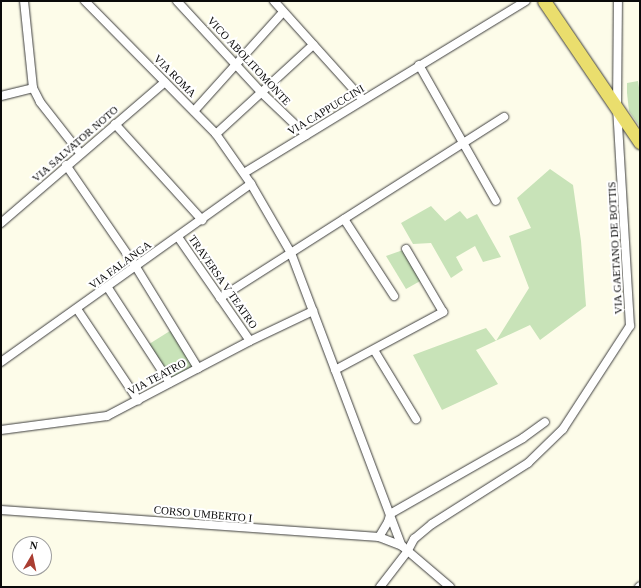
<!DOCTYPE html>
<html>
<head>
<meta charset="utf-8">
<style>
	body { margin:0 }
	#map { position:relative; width:641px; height:588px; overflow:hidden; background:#fdfce9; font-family:"Times New Roman",serif }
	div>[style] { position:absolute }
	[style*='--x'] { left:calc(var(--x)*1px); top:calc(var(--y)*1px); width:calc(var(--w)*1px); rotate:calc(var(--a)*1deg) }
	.green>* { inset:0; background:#c8e3b8 }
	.roads { filter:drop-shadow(0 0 1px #3d3d3d) drop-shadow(0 0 1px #3d3d3d) }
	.street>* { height:8px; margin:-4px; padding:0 4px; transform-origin:4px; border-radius:4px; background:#fff }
	.primary>* { height:13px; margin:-6.5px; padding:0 6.5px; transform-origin:6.5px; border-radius:6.5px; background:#eade6d }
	span { translate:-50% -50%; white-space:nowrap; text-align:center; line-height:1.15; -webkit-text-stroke:4px #fff; paint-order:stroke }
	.street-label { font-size:11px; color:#0a0a0a }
	.frame { position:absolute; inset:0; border:2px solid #0a0a0a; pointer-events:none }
	.north { position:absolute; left:12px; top:536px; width:40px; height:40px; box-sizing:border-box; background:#fff; border:1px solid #9d9d9d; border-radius:50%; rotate:9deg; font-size:11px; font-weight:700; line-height:16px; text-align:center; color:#0a0a0a }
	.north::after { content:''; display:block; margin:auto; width:14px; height:18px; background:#aa3e32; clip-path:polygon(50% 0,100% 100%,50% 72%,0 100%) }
</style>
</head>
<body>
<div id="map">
	<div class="green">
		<div style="clip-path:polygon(638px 81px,640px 94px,640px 127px,629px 111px,627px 93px,627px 83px)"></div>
		<div style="clip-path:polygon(550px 169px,573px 185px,581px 241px,586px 306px,540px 340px,530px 325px,476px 350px,498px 384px,442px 410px,413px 355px,486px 328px,496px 341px,529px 288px,509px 236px,531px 228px,517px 198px)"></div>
		<div style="clip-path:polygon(431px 206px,445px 221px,460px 211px,467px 219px,477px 214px,501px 257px,483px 262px,475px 246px,456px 257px,463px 270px,451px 278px,431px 243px,413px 244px,401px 223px)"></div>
		<div style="clip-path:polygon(403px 250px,422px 280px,406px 289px,386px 256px)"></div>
		<div style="clip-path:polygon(173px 329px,198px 368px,170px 383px,146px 346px)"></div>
	</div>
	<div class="roads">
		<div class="street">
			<div style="--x:85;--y:1;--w:187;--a:45.4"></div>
			<div style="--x:216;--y:134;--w:61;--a:55"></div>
			<div style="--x:251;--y:184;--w:80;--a:59.9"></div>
			<div style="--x:291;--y:253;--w:313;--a:69.3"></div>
			<div style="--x:177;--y:1;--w:125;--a:47.3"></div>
			<div style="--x:262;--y:93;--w:61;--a:43.7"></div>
			<div style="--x:274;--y:1;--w:133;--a:48"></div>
			<div style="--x:419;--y:65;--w:156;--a:60.5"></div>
			<div style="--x:33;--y:88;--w:16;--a:63"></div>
			<div style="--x:40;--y:102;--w:65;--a:51.9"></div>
			<div style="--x:1;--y:96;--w:33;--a:-14"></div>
			<div style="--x:33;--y:88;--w:87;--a:-95.9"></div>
			<div style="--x:194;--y:111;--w:133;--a:-48"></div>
			<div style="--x:115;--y:124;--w:130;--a:47.8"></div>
			<div style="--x:216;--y:134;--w:132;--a:-42.5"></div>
			<div style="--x:66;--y:165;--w:124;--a:55.5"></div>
			<div style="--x:136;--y:267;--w:119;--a:58.5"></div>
			<div style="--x:244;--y:173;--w:330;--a:-31.4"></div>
			<div style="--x:344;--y:219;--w:92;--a:57"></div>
			<div style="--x:1;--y:223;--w:216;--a:-40.7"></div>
			<div style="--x:178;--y:237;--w:126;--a:55.3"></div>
			<div style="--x:108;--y:288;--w:113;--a:56.9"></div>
			<div style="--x:220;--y:298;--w:337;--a:-32.5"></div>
			<div style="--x:77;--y:309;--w:110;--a:56.2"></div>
			<div style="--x:374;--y:350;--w:81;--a:58.7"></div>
			<div style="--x:1;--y:362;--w:307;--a:-35.5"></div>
			<div style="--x:335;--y:370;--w:123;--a:-28.2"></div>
			<div style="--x:443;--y:312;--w:73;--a:-120.4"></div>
			<div style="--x:1;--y:430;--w:107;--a:-7.5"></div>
			<div style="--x:107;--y:416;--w:161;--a:-27.7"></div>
			<div style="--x:250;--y:341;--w:70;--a:-25.5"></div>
			<div style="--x:1;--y:510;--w:379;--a:4.1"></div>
			<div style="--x:379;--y:537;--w:25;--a:21"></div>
			<div style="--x:402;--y:546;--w:63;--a:40.5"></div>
			<div style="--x:390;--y:514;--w:153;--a:-29.7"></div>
			<div style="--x:523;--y:438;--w:27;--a:-36"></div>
			<div style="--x:379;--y:537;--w:17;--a:-59"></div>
			<div style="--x:388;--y:522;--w:7;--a:-74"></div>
			<div style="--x:380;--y:587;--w:44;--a:-52.4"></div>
			<div style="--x:407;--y:552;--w:15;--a:-62"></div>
			<div style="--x:414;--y:539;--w:23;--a:-40"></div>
			<div style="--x:432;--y:524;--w:114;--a:-32.4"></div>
			<div style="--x:528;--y:463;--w:49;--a:-44.2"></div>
			<div style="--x:563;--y:429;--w:123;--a:-57"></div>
			<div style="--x:630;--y:326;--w:217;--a:-93.4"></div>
			<div style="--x:617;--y:109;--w:108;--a:-89.5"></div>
			<div style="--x:639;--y:587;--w:1;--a:-45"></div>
		</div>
		<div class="primary">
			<div style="--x:544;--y:1;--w:171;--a:55.8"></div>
		</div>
	</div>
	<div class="street-label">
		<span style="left:249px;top:61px;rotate:47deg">VICO ABOLITOMONTE</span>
		<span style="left:175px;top:76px;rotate:45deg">VIA ROMA</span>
		<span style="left:326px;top:110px;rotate:-31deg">VIA CAPPUCCINI</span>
		<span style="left:75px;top:144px;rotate:-41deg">VIA SALVATOR NOTO</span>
		<span style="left:615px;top:248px;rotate:-93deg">VIA GAETANO DE BOTTIS</span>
		<span style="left:120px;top:265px;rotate:-36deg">VIA FALANGA</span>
		<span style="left:223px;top:282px;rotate:55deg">TRAVERSA V TEATRO</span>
		<span style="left:157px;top:377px;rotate:-28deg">VIA TEATRO</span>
		<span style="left:203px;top:514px;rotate:5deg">CORSO UMBERTO I</span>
	</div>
	<div class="frame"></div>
	<div class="north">N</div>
</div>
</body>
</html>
